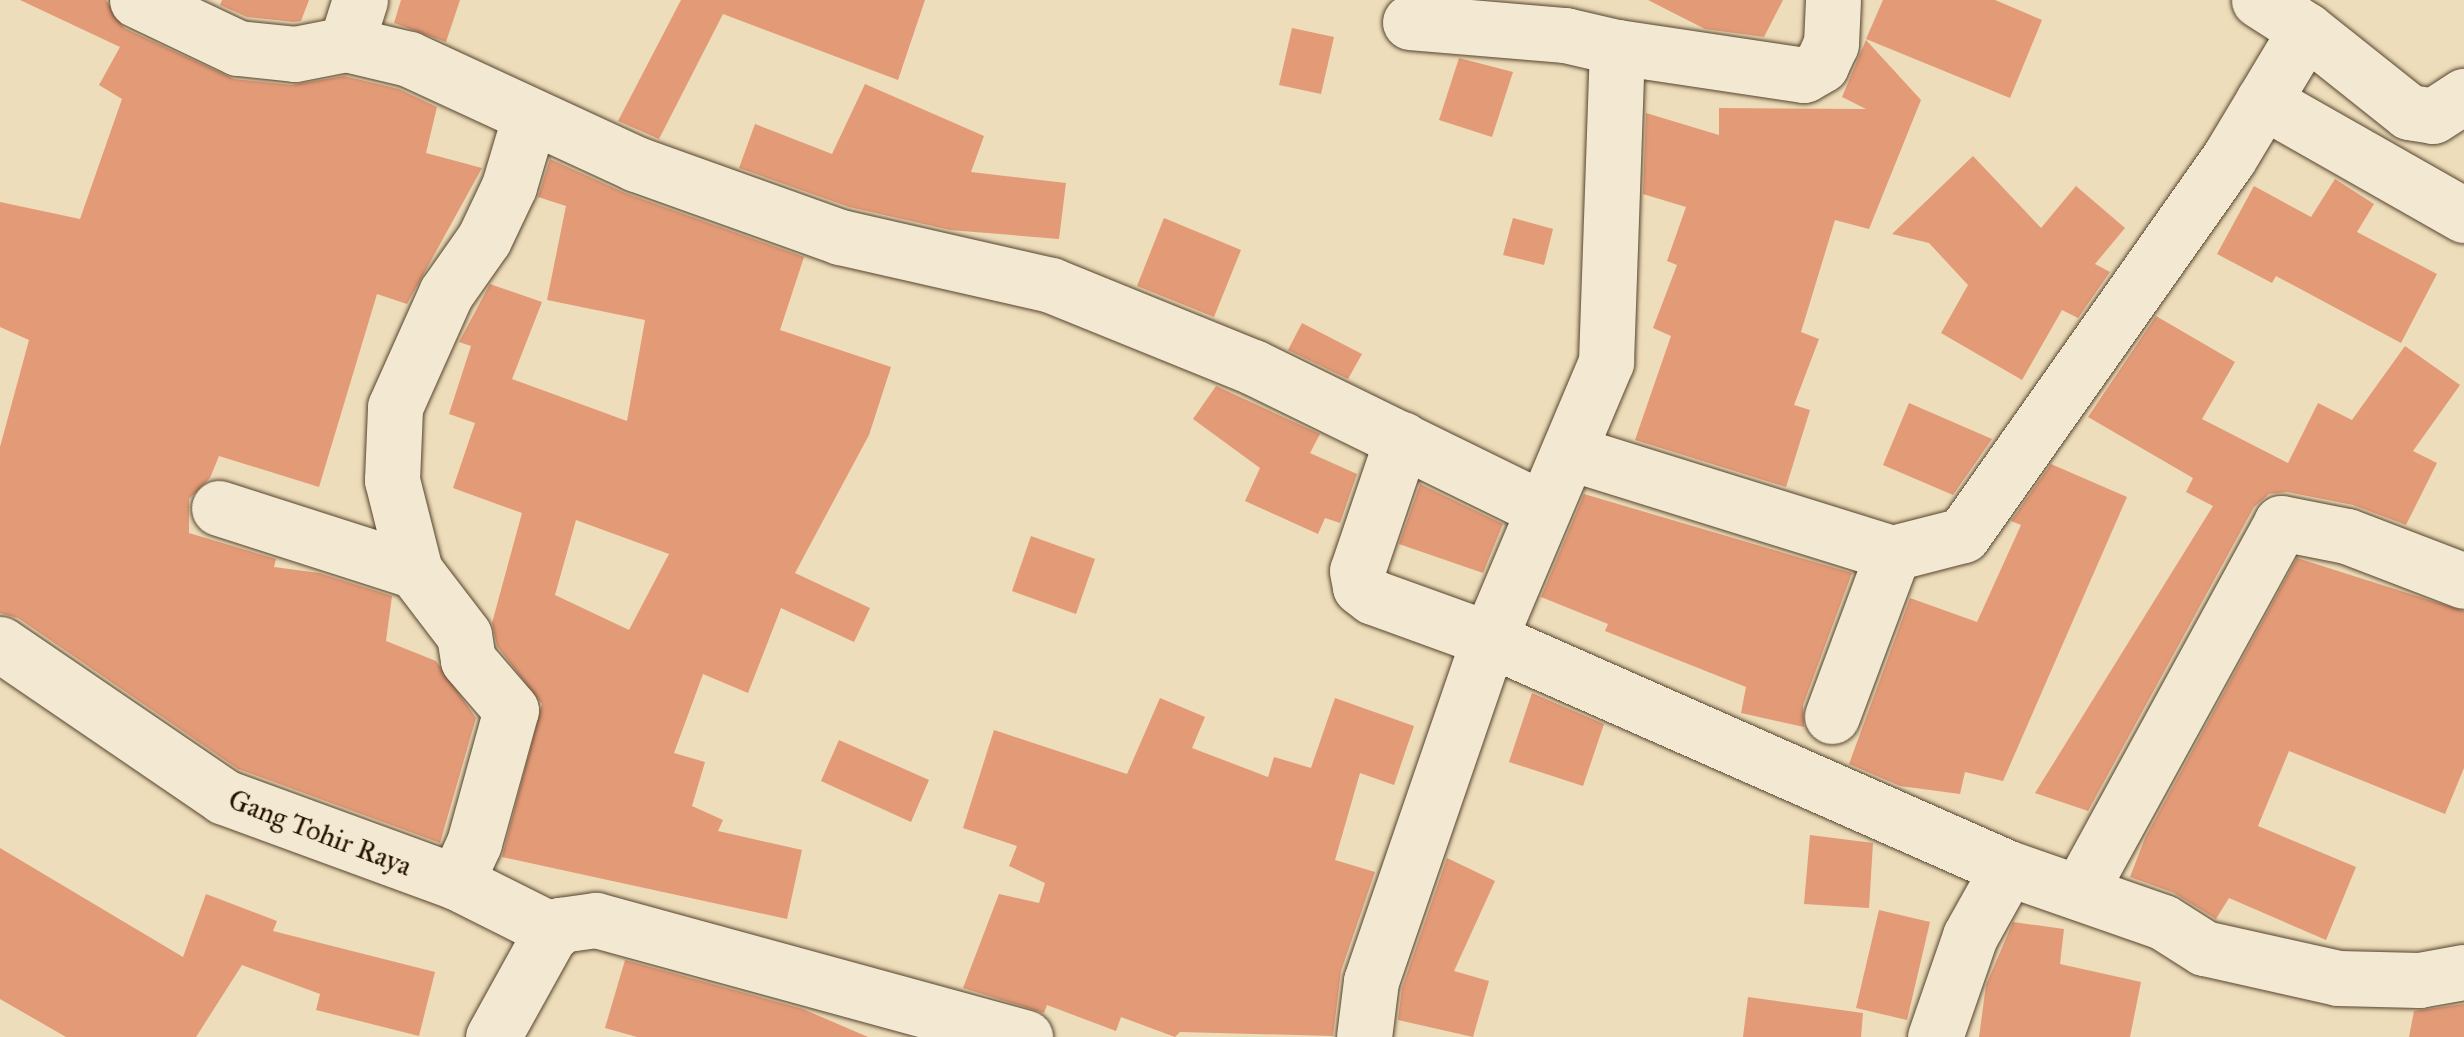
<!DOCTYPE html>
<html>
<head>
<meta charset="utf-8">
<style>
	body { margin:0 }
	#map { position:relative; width:2464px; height:1037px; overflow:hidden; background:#edddba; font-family:"IM FELL Great Primer",serif }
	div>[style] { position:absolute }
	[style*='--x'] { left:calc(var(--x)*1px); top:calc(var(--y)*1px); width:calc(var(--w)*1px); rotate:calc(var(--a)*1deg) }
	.building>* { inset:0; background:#e39a77 }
	.roads { filter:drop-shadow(0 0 2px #57442e) drop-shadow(0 0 2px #57442e) }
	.minor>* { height:55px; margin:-27.5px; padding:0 27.5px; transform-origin:27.5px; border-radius:27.5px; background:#f3e9d2 }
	span { translate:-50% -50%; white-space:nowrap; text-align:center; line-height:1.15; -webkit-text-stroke:10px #f3e9d2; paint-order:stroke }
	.street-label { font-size:28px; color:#251100 }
</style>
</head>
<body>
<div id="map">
	<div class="building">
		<div style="clip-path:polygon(20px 0,106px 0,124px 28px,234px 79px,292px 85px,344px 76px,399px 89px,437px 107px,426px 153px,482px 168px,407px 304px,377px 294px,319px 487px,219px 456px,210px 478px,189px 499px,189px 533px,276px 559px,274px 567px,319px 573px,392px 596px,386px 641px,436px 661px,476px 718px,440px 843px,238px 769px,18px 618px,0 613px,0 447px,29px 340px,0 327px,0 202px,80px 219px,122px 99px,99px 85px,120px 47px)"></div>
		<div style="clip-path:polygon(222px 0,309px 0,301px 21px,294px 22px,247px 17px,220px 5px)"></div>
		<div style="clip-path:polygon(401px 0,460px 0,446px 42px,394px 23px)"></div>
		<div style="clip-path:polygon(681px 0,925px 0,898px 80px,723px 14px,659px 139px,618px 121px)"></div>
		<div style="clip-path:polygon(1648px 0,1783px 0,1764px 37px,1705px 29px)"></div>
		<div style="clip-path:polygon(1883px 0,1995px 0,2042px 20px,2010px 98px,1866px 39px)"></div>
		<div style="clip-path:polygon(1292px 28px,1334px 37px,1321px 94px,1279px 85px)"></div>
		<div style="clip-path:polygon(1866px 40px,1921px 100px,1869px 229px,1835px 220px,1801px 332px,1819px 339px,1794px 405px,1810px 410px,1786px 487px,1635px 440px,1671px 336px,1653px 328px,1677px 265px,1667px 261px,1686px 207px,1643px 194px,1646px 113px,1719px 135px,1719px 108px,1866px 109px,1842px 97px)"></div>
		<div style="clip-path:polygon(1459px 58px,1513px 72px,1492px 137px,1439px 120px)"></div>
		<div style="clip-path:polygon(865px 84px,984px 136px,971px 172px,1066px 183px,1059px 239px,950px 230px,849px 207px,739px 168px,755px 124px,832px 154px)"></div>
		<div style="clip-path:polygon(1973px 156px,2041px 228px,2076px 186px,2125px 228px,2095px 264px,2110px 272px,2078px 318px,2062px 310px,2022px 380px,1941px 333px,1968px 285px,1929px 243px,1892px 234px)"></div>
		<div style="clip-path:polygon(evenodd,550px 159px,625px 193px,804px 257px,780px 330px,891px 367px,869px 435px,795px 573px,870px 608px,854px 642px,781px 608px,748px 693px,703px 674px,674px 753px,705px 762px,692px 806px,723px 820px,718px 831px,802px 850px,787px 919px,502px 857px,542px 704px,497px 646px,492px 623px,522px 513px,453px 488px,475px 423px,449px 414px,471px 346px,459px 342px,490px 284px,542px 302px,512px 379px,627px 421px,645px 320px,547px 300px,566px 206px,538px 197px,550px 159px,576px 520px,669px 554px,629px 630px,555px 595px,576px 520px)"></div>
		<div style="clip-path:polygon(2335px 179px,2374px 204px,2357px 232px,2437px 274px,2401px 343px,2276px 276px,2272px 283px,2217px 254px,2254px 186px,2311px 217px)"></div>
		<div style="clip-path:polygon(1164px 218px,1241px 250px,1214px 317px,1137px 286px)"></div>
		<div style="clip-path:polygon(1513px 218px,1553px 229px,1544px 265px,1503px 255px)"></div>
		<div style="clip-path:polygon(2156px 316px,2235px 362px,2202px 419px,2288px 463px,2318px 403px,2352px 420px,2405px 346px,2460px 385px,2413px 451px,2437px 463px,2406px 525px,2353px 505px,2287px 492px,2269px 494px,2254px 507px,2088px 811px,2035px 793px,2213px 506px,2186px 492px,2193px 478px,2088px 417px)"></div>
		<div style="clip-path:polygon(1302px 323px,1362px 354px,1348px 379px,1288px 350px)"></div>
		<div style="clip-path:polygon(1216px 386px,1320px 434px,1310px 453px,1357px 474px,1340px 523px,1325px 518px,1318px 534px,1245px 501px,1260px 468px,1193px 419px)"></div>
		<div style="clip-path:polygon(1909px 403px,1992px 439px,1953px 495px,1883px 465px)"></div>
		<div style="clip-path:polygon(2051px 464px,2127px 497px,2003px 781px,1965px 772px,1960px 794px,1900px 786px,1849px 764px,1910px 598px,1977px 622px,2021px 525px,2011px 521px)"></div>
		<div style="clip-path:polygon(1420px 484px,1503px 524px,1483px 573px,1399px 544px)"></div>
		<div style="clip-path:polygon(1584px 494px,1852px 573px,1803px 705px,1804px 727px,1741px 713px,1746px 687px,1605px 631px,1608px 624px,1541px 597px)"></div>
		<div style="clip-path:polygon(1031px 536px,1095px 559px,1076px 614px,1012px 591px)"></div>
		<div style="clip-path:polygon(2297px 558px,2464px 611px,2464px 768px,2445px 814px,2289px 751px,2258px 826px,2356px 867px,2326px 940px,2229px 898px,2216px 919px,2174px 893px,2130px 877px,2145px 838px)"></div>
		<div style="clip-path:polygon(1532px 693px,1604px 724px,1583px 786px,1509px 762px)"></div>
		<div style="clip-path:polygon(1160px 698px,1205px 717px,1192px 748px,1268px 777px,1274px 757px,1311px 768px,1335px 698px,1414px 726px,1394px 785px,1360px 773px,1335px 860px,1375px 872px,1341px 971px,1333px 1036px,1180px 1032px,1175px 1037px,1121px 1017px,1116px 1031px,1047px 1005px,1044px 1013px,963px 988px,999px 894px,1039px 903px,1045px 883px,1009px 866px,1017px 846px,963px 828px,994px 730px,1127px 774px)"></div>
		<div style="clip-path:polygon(839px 740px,929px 780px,911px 822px,821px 781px)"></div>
		<div style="clip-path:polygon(1810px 835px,1873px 843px,1869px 908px,1804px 904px)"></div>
		<div style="clip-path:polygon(0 848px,183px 957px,206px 894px,277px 921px,273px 931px,435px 972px,419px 1036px,316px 1010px,320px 994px,242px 965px,196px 1037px,66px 1037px,0 999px)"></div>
		<div style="clip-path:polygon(1447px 858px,1495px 881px,1454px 971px,1489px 981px,1473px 1037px,1398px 1020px,1402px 988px)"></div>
		<div style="clip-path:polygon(1879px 910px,1930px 922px,1907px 1020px,1856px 1008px)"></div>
		<div style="clip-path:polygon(2013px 922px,2064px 929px,2060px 964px,2141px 982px,2130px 1037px,1979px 1037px,1986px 985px)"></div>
		<div style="clip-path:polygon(625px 960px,803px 1009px,868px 1037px,637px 1037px,605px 1028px)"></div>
		<div style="clip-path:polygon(1748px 997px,1863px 1013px,1861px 1037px,1743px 1037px)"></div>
		<div style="clip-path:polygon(2464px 1004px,2464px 1037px,2409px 1037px,2414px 1011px)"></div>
	</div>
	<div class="roads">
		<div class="minor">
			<div style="--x:137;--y:0;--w:112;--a:25.4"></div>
			<div style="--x:238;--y:48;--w:57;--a:6"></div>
			<div style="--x:295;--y:54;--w:52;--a:-11.1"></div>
			<div style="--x:346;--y:44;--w:65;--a:13.4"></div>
			<div style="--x:409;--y:59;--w:250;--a:24.8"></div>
			<div style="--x:636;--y:164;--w:217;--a:19.7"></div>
			<div style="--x:840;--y:237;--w:216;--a:12.8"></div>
			<div style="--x:1051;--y:285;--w:218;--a:22.1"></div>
			<div style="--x:1253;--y:367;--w:323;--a:26.1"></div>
			<div style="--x:2259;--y:0;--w:56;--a:32.6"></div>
			<div style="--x:1410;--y:22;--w:156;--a:4.8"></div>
			<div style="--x:1565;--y:35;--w:53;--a:13"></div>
			<div style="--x:346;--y:44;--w:46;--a:-72.3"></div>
			<div style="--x:2263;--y:101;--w:231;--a:29.6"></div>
			<div style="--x:1402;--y:439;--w:139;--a:108.8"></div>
			<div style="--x:1357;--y:571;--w:16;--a:79"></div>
			<div style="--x:1360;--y:587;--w:16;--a:38"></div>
			<div style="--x:1373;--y:597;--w:123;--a:19.9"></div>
			<div style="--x:1489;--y:639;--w:567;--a:23.81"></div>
			<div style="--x:2008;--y:868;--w:164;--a:19.2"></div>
			<div style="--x:2163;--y:922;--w:49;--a:32.4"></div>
			<div style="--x:2204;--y:948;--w:137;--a:12.6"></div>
			<div style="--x:2338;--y:978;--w:81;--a:1.4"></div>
			<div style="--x:2419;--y:980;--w:46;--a:-10.1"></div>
			<div style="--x:1571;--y:453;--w:337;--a:17.3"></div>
			<div style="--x:1893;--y:553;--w:72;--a:-14.4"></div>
			<div style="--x:1963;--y:535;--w:461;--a:-54.8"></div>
			<div style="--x:2229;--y:158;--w:149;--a:-59"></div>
			<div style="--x:2306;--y:30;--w:132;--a:38.5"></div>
			<div style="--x:2409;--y:112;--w:24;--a:9"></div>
			<div style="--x:2433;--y:116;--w:37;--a:-33"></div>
			<div style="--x:219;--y:508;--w:206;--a:17.8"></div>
			<div style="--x:0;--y:644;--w:271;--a:34.3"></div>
			<div style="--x:224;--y:797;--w:247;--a:20.1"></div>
			<div style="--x:456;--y:882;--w:110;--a:26.6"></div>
			<div style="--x:1832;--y:716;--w:174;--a:-69.5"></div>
			<div style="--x:456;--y:882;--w:43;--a:-65.2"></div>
			<div style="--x:474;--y:843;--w:138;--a:-74.5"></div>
			<div style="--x:511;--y:710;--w:66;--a:-130.7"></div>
			<div style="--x:468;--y:660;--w:25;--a:-99"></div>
			<div style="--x:464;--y:635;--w:81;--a:-127.4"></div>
			<div style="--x:415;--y:571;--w:94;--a:-104.2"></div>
			<div style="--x:392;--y:480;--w:73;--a:-87.6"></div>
			<div style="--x:395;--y:407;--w:125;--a:-65.9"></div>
			<div style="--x:446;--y:293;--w:66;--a:-54.9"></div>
			<div style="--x:484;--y:239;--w:59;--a:-64.7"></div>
			<div style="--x:509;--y:186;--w:70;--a:-73.4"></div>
			<div style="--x:2081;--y:889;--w:417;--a:-61.3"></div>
			<div style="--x:2281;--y:523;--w:67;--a:11.1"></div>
			<div style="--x:2347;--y:536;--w:125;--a:21"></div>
			<div style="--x:493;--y:1037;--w:115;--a:-61"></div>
			<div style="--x:549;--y:936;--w:16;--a:-45"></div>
			<div style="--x:560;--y:925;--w:36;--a:-8"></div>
			<div style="--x:596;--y:920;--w:445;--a:15.3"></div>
			<div style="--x:1364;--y:1037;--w:56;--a:-82.9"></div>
			<div style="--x:1371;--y:981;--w:362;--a:-71"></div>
			<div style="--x:1489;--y:639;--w:301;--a:-67.1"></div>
			<div style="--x:1606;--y:362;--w:315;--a:-88"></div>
			<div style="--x:1617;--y:47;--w:189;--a:8.5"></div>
			<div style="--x:1804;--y:75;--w:20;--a:-30"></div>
			<div style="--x:1821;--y:65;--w:23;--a:-65"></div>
			<div style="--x:1831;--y:44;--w:44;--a:-87.4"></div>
			<div style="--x:1935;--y:1037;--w:107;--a:-70.9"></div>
			<div style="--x:1970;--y:936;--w:78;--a:-60.8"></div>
		</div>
	</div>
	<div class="street-label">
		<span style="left:320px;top:833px;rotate:21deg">Gang Tohir Raya</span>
	</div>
</div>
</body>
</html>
